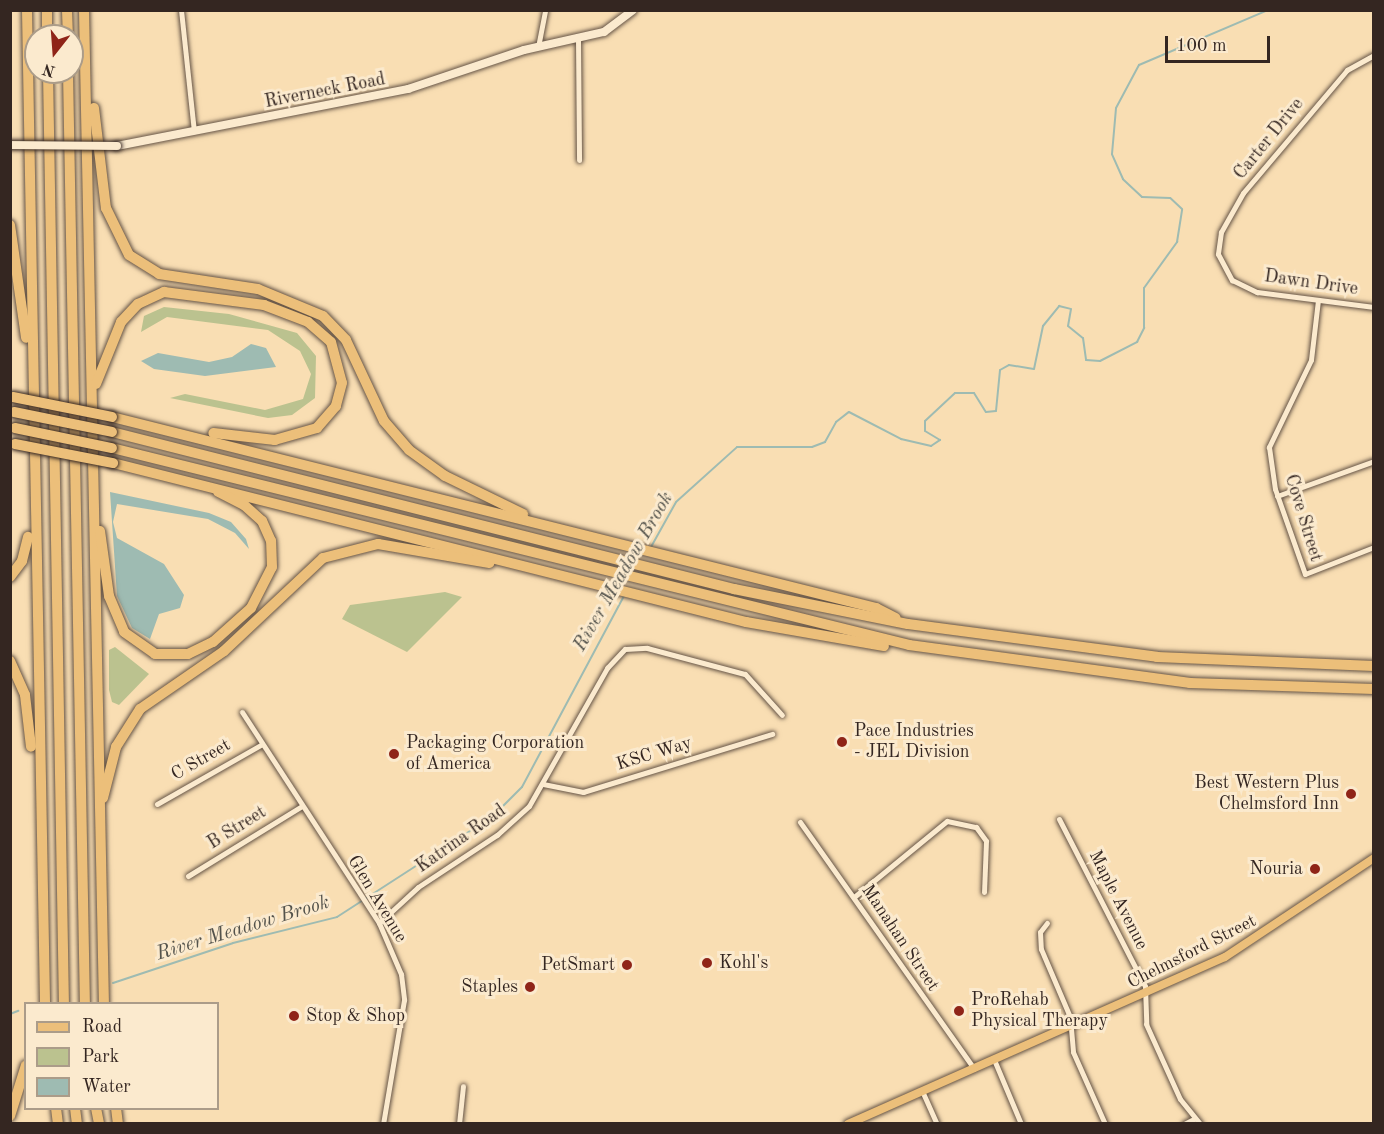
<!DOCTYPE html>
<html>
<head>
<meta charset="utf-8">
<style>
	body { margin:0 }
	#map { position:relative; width:1384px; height:1134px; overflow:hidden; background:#f9deb3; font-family:"Old Standard TT",serif }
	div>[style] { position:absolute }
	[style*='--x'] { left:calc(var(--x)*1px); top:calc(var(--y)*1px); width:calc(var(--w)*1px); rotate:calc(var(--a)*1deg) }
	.green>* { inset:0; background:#bbc28f }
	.water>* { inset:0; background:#9ebbb2 }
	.stream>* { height:2px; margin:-1px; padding:0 1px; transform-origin:1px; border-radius:1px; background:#9ebbb2 }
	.roads { filter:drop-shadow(0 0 2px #655446) drop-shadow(0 0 2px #655446) }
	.minor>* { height:5px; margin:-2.5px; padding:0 2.5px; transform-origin:2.5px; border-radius:2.5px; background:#fbeace }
	.secondary>* { height:8px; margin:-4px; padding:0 4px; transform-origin:4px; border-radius:4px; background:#fbeace }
	.primary>* { height:8px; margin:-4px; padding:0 4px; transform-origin:4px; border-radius:4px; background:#ecbf7a }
	.motorway>* { height:10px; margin:-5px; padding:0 5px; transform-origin:5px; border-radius:5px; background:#ecbf7a }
	.bridges { filter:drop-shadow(0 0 2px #342621) drop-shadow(0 0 2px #342621) }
	.secondary-bridge>* { height:8px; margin:-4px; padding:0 4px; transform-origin:4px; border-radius:4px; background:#fbeace }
	.motorway-bridge>* { height:10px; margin:-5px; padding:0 5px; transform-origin:5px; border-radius:5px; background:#ecbf7a }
	.dots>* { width:16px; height:16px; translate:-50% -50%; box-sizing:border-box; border:3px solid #fbeace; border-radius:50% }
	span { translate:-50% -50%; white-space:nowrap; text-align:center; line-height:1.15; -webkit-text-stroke:6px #fbeace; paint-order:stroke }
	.street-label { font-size:18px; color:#342621 }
	.poi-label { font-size:18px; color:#342621 }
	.left { translate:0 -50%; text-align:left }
	.right { translate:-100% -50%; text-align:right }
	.water-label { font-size:20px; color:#54534c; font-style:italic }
	.frame { position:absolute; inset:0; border:12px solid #342621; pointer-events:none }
	.legend { position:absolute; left:24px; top:1002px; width:195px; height:108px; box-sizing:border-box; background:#fbeace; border:2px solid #ab9c89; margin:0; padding:8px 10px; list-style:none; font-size:18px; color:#342621 }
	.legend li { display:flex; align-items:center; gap:12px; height:30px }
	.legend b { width:30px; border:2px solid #ab9c89 }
	.north { position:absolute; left:24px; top:24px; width:60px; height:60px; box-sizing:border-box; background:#fbeace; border:2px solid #ab9c89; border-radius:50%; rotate:197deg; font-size:16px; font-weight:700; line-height:24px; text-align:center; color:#342621 }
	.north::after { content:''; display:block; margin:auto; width:21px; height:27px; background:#8f2418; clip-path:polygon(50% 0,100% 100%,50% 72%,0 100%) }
	.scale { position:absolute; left:1165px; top:36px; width:105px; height:27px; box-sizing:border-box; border:3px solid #342621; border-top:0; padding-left:8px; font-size:18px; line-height:21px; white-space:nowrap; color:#342621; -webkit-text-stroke:4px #fbeace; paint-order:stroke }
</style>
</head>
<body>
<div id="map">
	<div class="green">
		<div style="clip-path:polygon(164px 307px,229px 314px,297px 333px,316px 356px,315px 398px,292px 415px,268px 418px,170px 398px,185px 394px,265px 410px,303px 399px,311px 374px,300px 351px,268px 330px,167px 317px,141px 332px,144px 316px)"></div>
		<div style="clip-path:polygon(445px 592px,462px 597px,407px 652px,342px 619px,350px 605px)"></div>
		<div style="clip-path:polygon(115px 647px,149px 674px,119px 705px,112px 702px,109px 690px,109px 650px)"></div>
	</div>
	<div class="water">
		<div style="clip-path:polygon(251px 344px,266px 348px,276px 367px,205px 376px,154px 369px,141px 361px,158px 353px,209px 362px,232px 357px)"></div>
		<div style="clip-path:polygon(110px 492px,209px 513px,231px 522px,246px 539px,249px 549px,235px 533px,208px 519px,117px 504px,113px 522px,117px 538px,164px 564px,184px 595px,180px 608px,159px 614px,150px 639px,132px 628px,117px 596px)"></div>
	</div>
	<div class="stream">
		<div style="--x:651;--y:547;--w:51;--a:-60.9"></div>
		<div style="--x:676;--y:502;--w:82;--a:-42"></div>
		<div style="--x:737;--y:447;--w:75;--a:0"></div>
		<div style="--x:812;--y:447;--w:14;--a:-21"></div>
		<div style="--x:825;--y:442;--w:23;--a:-61"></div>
		<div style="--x:836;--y:422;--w:16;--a:-38"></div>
		<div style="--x:849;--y:412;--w:59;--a:27.4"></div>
		<div style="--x:901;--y:439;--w:31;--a:13"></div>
		<div style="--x:931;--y:446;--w:11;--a:-34"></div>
		<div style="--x:940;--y:440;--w:17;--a:-149"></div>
		<div style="--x:925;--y:431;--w:10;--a:-90"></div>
		<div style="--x:925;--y:421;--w:41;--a:-43"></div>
		<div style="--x:955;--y:393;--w:19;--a:0"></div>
		<div style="--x:974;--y:393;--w:22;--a:58"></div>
		<div style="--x:986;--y:412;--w:10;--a:-6"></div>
		<div style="--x:996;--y:411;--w:41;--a:-84.4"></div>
		<div style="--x:1000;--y:370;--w:10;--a:-29"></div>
		<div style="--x:1009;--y:365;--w:25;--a:9"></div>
		<div style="--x:1034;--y:369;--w:44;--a:-78.2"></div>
		<div style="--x:1043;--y:326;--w:26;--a:-51"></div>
		<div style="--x:1059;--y:306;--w:12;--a:14"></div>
		<div style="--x:1071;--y:309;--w:17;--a:100"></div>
		<div style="--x:1068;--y:326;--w:19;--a:39"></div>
		<div style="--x:1083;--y:338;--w:22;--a:82"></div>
		<div style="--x:1086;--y:360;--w:14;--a:4"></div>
		<div style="--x:1100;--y:361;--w:42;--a:-27.2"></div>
		<div style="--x:1137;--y:342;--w:16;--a:-63"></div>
		<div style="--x:1144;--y:328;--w:40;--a:-90"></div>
		<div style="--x:1144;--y:288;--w:57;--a:-54.3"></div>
		<div style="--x:1177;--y:242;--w:33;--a:-81"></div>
		<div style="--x:1182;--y:209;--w:16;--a:-137"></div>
		<div style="--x:1170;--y:198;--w:28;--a:-178"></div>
		<div style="--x:1142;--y:197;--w:26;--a:-137"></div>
		<div style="--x:1123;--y:179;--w:27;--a:-114"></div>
		<div style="--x:1112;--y:154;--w:46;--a:-85"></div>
		<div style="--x:1116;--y:108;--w:49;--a:-61.9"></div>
		<div style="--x:1139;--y:65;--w:140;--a:-23.1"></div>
		<div style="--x:113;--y:983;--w:126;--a:-18.4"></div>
		<div style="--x:233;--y:943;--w:107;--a:-14"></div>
		<div style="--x:337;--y:917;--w:186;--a:-32.9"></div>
		<div style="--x:493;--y:816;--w:41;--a:-45"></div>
		<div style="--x:522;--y:787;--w:219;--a:-61.9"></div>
		<div style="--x:10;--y:1014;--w:9;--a:-21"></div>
	</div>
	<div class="roads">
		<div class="minor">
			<div style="--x:181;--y:10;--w:122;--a:83.9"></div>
			<div style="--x:578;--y:39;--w:121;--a:89.5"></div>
			<div style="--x:538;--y:47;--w:38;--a:-79"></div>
			<div style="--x:1374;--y:55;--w:31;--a:151"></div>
			<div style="--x:1347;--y:70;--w:161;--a:130.2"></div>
			<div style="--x:1243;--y:193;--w:45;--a:119.4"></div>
			<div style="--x:1221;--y:232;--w:22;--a:98"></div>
			<div style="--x:1218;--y:254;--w:30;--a:62"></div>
			<div style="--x:1232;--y:280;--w:28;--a:26"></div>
			<div style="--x:1257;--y:292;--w:118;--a:7.3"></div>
			<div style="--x:1318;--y:300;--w:60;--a:96.7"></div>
			<div style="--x:1311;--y:360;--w:97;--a:115.8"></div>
			<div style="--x:1269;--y:447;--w:42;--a:81.9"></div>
			<div style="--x:1275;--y:489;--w:90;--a:70.6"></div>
			<div style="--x:1305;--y:574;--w:74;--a:-21.4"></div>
			<div style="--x:1277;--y:496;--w:103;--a:-19.8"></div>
			<div style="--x:242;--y:712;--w:252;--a:57"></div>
			<div style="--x:379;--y:923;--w:56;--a:66.7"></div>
			<div style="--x:401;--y:974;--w:26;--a:83"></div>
			<div style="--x:404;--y:1000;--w:126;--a:99.6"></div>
			<div style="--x:543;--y:784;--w:41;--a:11.3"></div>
			<div style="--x:583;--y:792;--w:198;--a:-17.1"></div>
			<div style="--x:157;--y:804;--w:121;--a:-29.7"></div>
			<div style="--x:1059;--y:819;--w:188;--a:62.8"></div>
			<div style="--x:1145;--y:986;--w:38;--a:88"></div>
			<div style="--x:1146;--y:1024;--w:82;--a:65.6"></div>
			<div style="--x:1180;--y:1099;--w:32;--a:51"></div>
			<div style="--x:800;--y:822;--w:302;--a:54.8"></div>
			<div style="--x:188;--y:876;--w:134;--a:-31.6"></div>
			<div style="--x:854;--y:897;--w:120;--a:-39.3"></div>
			<div style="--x:947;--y:821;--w:30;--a:12"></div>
			<div style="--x:976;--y:827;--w:17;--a:54"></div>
			<div style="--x:986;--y:841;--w:51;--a:92.2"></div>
			<div style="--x:379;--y:923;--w:53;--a:-42.7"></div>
			<div style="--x:418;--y:887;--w:95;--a:-33.4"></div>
			<div style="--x:497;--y:835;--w:43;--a:-42.2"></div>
			<div style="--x:529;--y:806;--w:159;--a:-60.5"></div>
			<div style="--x:607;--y:668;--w:26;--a:-47"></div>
			<div style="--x:625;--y:649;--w:22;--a:-3"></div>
			<div style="--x:647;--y:648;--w:101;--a:14.9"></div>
			<div style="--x:745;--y:674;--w:55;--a:47.9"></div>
			<div style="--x:1047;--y:923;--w:11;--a:128"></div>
			<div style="--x:1040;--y:932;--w:17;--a:87"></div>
			<div style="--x:1041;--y:949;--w:74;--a:66.9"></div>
			<div style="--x:1070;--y:1017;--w:35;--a:85"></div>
			<div style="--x:1073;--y:1052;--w:79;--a:66"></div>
			<div style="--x:995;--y:1062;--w:67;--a:67.2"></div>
			<div style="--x:923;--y:1093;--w:34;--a:66"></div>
			<div style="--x:459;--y:1124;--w:38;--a:-84"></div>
			<div style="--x:1184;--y:1124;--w:11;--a:-27"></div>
		</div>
		<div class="secondary">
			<div style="--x:117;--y:146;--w:297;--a:-11.1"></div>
			<div style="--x:408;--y:89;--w:122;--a:-18.6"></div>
			<div style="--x:524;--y:50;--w:82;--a:-12.7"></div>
			<div style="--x:604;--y:32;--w:36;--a:-37"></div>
		</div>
		<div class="primary">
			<div style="--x:848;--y:1124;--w:412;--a:-23.9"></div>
			<div style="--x:1225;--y:957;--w:179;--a:-33.6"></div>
		</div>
		<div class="motorway">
			<div style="--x:27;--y:10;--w:994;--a:88.96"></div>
			<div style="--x:47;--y:10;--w:26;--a:90"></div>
			<div style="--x:67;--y:10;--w:26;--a:88"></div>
			<div style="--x:84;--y:10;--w:994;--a:88.85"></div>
			<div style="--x:48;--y:72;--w:932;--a:89.02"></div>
			<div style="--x:68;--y:72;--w:932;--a:88.96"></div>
			<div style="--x:94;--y:108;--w:101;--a:83.2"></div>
			<div style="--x:106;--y:208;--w:52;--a:63.9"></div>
			<div style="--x:129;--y:255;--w:36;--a:32"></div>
			<div style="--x:159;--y:274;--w:100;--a:8.6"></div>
			<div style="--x:258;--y:289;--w:70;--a:22.6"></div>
			<div style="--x:323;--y:316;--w:33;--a:46"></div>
			<div style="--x:346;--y:340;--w:89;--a:64.9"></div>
			<div style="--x:384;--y:421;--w:38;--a:49"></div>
			<div style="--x:409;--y:450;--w:44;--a:35.8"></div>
			<div style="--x:445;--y:476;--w:87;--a:26"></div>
			<div style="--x:10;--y:225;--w:114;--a:81.9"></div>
			<div style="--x:96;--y:384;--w:67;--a:-68"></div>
			<div style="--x:121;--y:322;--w:25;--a:-47"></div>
			<div style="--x:138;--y:304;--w:29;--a:-25"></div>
			<div style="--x:164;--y:292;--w:101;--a:7.4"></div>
			<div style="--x:264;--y:305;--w:47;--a:21.1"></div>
			<div style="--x:308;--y:322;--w:30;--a:41"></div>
			<div style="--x:331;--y:342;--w:42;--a:75"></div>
			<div style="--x:342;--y:383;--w:24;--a:105"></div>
			<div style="--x:336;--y:406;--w:29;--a:131"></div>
			<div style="--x:317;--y:428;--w:44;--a:164.1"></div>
			<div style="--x:275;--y:440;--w:62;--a:-173.6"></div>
			<div style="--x:112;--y:417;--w:788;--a:14.04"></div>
			<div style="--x:876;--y:608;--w:22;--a:27"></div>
			<div style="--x:112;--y:432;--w:642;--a:14.17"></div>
			<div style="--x:734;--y:589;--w:177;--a:11.4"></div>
			<div style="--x:908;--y:624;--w:251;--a:7.5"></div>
			<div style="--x:1157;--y:657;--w:217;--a:2.4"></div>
			<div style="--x:112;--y:448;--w:821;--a:13.88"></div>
			<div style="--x:909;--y:645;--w:284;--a:7.7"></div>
			<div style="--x:1190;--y:683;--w:184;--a:1.9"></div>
			<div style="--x:113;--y:463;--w:653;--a:14.1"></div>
			<div style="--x:746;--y:622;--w:140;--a:9.9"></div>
			<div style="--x:100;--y:531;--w:66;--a:82.1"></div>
			<div style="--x:109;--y:596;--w:39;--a:67"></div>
			<div style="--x:124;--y:632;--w:38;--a:35"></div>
			<div style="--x:155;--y:654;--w:33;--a:0"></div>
			<div style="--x:188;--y:654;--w:28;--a:-26"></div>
			<div style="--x:213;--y:642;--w:51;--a:-41.8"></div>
			<div style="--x:251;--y:608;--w:46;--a:-62.9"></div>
			<div style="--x:272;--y:567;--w:26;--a:-92"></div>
			<div style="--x:271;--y:541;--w:22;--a:-114"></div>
			<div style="--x:262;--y:521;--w:24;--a:-138"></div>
			<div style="--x:244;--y:505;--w:29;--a:-153"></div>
			<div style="--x:10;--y:577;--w:20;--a:-53"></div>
			<div style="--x:22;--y:561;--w:25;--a:-76"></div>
			<div style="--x:10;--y:661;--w:37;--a:66"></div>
			<div style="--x:25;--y:695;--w:52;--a:83.4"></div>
			<div style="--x:103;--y:798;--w:53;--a:-75.7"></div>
			<div style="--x:116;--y:747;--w:45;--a:-57.7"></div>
			<div style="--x:140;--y:709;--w:102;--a:-34.6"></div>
			<div style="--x:224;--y:651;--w:136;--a:-43.2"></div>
			<div style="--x:323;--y:558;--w:57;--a:-14.3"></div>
			<div style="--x:378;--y:544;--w:113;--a:9.7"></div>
			<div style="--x:56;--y:1108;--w:16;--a:83"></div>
			<div style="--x:75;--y:1108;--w:16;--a:83"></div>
			<div style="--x:96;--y:1108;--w:16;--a:79"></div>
			<div style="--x:116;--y:1108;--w:16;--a:83"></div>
			<div style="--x:10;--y:1116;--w:53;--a:-72.6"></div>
		</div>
	</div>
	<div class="bridges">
		<div class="secondary-bridge">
			<div style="--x:10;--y:145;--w:107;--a:0.5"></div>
		</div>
		<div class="motorway-bridge">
			<div style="--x:13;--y:397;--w:101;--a:11.4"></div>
			<div style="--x:14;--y:412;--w:100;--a:11.5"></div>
			<div style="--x:15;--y:428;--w:99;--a:11.7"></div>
			<div style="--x:15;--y:444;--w:100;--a:11"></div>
		</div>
	</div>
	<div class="dots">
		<div style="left:842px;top:742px;background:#8f2418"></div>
		<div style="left:394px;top:754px;background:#8f2418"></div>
		<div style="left:1351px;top:794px;background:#8f2418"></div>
		<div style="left:1315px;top:869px;background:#8f2418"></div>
		<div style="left:707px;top:963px;background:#8f2418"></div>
		<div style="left:627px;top:965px;background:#8f2418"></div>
		<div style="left:530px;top:987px;background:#8f2418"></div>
		<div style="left:959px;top:1011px;background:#8f2418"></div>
		<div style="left:294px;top:1016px;background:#8f2418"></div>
	</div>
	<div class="street-label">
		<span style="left:325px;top:91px;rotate:-11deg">Riverneck Road</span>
		<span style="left:1269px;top:139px;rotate:-51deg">Carter Drive</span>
		<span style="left:1311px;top:283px;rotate:8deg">Dawn Drive</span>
		<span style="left:1303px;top:518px;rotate:73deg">Cove Street</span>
		<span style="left:654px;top:754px;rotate:-17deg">KSC Way</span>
		<span style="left:201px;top:760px;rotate:-30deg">C Street</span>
		<span style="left:237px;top:828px;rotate:-32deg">B Street</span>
		<span style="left:461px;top:839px;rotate:-35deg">Katrina Road</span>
		<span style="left:377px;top:899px;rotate:59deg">Glen Avenue</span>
		<span style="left:1118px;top:900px;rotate:63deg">Maple Avenue</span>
		<span style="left:900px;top:938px;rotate:56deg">Manahan Street</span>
		<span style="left:1192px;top:952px;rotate:-27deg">Chelmsford Street</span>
	</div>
	<div class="poi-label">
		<span class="left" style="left:854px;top:742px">Pace Industries<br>- JEL Division</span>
		<span class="left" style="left:406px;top:754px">Packaging Corporation<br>of America</span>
		<span class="right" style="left:1339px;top:794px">Best Western Plus<br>Chelmsford Inn</span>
		<span class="right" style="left:1303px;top:869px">Nouria</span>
		<span class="left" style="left:719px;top:963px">Kohl's</span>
		<span class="right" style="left:615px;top:965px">PetSmart</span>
		<span class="right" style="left:518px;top:987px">Staples</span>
		<span class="left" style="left:971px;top:1011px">ProRehab<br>Physical Therapy</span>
		<span class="left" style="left:306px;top:1016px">Stop &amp; Shop</span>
	</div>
	<div class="water-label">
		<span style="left:624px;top:572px;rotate:-60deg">River Meadow Brook</span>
		<span style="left:243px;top:929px;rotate:-17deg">River Meadow Brook</span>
	</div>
	<div class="frame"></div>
	<ul class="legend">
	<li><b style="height:8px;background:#ecbf7a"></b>Road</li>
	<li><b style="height:16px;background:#bbc28f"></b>Park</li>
	<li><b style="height:16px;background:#9ebbb2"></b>Water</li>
	</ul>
	<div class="north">N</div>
	<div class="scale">100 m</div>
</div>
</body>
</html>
